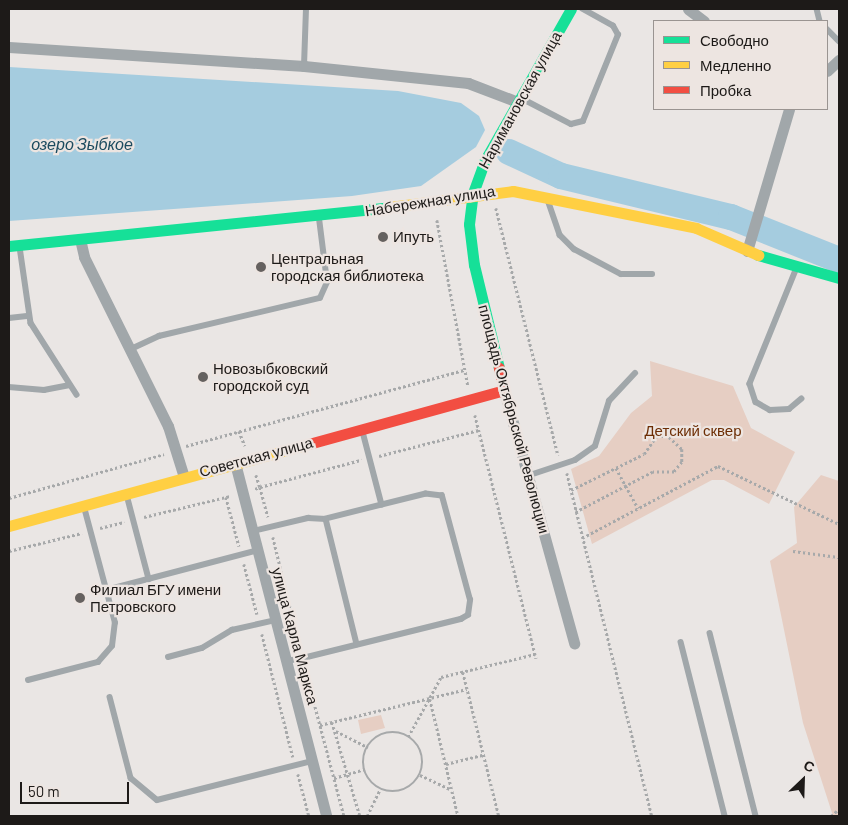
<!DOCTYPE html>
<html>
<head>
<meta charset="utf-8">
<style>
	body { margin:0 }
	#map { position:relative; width:848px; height:825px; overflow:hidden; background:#eae6e4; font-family:Barlow,sans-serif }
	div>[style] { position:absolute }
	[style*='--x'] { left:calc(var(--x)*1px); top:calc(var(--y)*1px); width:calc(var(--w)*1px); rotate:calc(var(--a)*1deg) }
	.green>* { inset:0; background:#e6cec3 }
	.water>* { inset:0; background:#a5ccdf }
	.river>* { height:26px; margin:-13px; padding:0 13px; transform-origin:13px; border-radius:13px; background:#a5ccdf }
	.path>* { height:2.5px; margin-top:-1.25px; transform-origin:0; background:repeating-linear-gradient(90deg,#a7a9aa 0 2.5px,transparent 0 5px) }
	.path>.ring { margin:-1.25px; padding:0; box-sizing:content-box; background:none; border:2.5px solid #a7a9aa; border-radius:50% }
	.lane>* { height:5.5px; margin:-2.75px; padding:0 2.75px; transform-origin:2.75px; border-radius:2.75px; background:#a1a7aa }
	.street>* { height:11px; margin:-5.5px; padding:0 5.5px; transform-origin:5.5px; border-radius:5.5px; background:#a1a7aa }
	.fast>* { height:11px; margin:-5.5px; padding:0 5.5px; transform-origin:5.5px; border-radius:5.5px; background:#16e098 }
	.slow>* { height:11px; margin:-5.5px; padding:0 5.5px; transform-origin:5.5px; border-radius:5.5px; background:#ffcf43 }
	.jam>* { height:11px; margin:-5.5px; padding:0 5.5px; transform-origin:5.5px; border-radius:5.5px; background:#f24e42 }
	.dots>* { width:14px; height:14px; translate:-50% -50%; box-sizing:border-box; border:2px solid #ede5e1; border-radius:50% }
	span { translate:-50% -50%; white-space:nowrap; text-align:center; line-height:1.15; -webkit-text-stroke:4.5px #ede5e1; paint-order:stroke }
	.street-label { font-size:15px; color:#1d1a18 }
	.poi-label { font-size:15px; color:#1d1a18 }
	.left { translate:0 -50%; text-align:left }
	.park-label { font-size:15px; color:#6d2e05 }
	.water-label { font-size:16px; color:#1c4b5f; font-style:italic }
	.frame { position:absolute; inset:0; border:10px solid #1d1a18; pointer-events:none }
	.legend { position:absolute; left:653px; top:20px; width:175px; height:90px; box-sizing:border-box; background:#ede5e1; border:1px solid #9a9491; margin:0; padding:6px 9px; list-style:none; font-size:15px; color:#1d1a18 }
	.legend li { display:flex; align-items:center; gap:10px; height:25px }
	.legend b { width:25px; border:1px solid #9a9491 }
	.north { position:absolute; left:778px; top:755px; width:50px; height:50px; -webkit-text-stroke:4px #ede5e1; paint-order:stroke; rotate:24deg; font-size:14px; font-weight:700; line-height:20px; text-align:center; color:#1d1a18 }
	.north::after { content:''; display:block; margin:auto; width:18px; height:22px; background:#1d1a18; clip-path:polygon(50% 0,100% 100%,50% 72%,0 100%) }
	.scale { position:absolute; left:20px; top:782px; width:109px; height:22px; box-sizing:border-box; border:2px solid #1d1a18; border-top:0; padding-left:6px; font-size:15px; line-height:18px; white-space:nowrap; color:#1d1a18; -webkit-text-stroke:4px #ede5e1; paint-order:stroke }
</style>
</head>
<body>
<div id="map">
	<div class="green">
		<div style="clip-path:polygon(650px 361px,733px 386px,751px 428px,795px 452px,769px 504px,724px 480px,712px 480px,592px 544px,571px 469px,599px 456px,631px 413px,652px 396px)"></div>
		<div style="clip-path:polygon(821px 475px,839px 481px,839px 816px,833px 816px,803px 723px,770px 561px,797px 543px,794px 507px)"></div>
		<div style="clip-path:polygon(381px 715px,385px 728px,361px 734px,358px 720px)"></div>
	</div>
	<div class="water">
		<div style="clip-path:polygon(9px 67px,398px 91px,461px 103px,479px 116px,485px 130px,476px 147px,421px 186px,352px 196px,9px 221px)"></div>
	</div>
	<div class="river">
		<div style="--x:509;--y:152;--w:57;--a:24.8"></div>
		<div style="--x:561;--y:176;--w:175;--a:13.6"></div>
		<div style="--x:731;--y:217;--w:116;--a:21.7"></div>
	</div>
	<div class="path">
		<div style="--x:496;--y:208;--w:255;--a:75.9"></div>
		<div style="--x:437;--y:220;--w:168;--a:79.4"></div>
		<div style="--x:475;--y:415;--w:251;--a:75.9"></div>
		<div style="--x:239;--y:431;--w:16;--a:68"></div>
		<div style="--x:186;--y:446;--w:288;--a:-15.3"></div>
		<div style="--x:379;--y:456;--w:103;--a:-14.6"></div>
		<div style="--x:616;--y:468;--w:46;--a:61.2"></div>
		<div style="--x:567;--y:473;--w:353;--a:76.1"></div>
		<div style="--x:256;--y:475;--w:13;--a:72"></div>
		<div style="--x:260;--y:487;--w:105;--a:-15"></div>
		<div style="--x:255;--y:489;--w:5;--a:-22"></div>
		<div style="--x:260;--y:487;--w:31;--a:75"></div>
		<div style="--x:571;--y:490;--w:81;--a:-26.3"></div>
		<div style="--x:644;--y:454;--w:21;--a:-55"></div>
		<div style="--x:656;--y:437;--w:13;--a:0"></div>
		<div style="--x:669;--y:437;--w:18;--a:43"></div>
		<div style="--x:682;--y:449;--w:13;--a:90"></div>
		<div style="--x:682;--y:462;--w:13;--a:129"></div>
		<div style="--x:674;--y:472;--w:21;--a:180"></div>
		<div style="--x:653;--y:472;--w:87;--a:152.5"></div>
		<div style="--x:226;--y:497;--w:51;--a:75.1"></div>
		<div style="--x:9;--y:498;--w:161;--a:-15.8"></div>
		<div style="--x:144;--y:517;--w:89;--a:-13.7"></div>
		<div style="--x:100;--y:528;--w:25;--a:-14"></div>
		<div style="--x:273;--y:537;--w:114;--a:76.3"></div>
		<div style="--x:582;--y:538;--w:154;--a:-27.9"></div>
		<div style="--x:718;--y:466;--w:134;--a:25.6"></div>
		<div style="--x:9;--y:551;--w:75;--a:-13.9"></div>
		<div style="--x:793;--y:551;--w:46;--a:7.4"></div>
		<div style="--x:244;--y:564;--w:52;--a:75.4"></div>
		<div style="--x:262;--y:634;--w:127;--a:75.9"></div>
		<div style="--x:305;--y:668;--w:153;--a:75.2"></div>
		<div style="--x:463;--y:672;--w:148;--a:76"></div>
		<div style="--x:430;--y:699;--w:120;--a:76.5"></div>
		<div style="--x:332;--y:722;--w:98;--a:73.4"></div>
		<div style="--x:320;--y:725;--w:151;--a:-13.8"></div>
		<div style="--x:336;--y:731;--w:36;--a:27"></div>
		<div class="ring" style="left:363px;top:732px;width:57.5px;height:57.5px"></div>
		<div style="--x:408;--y:737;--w:68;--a:-61.2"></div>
		<div style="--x:441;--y:677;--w:97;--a:-13.7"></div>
		<div style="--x:446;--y:764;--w:38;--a:-14"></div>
		<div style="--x:298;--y:774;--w:43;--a:75.3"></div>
		<div style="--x:420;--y:775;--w:35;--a:25"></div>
		<div style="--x:334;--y:778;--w:32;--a:-16"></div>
		<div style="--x:367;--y:816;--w:30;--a:-64"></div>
		<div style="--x:831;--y:816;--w:11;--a:-41"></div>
	</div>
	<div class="lane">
		<div style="--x:817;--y:9;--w:12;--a:76"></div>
		<div style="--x:827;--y:29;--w:17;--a:45"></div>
		<div style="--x:304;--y:66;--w:57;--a:-88"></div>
		<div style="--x:523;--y:99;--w:54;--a:27.5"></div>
		<div style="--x:571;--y:124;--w:12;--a:-14"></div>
		<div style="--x:583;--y:121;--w:93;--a:-67.9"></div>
		<div style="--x:618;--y:35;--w:10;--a:-119"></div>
		<div style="--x:613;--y:26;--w:35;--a:-151"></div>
		<div style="--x:548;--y:200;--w:37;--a:71"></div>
		<div style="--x:560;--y:235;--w:20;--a:45"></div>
		<div style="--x:574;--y:249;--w:53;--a:28"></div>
		<div style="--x:621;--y:274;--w:31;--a:0"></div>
		<div style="--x:20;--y:247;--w:77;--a:81.8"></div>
		<div style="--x:31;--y:323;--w:85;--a:57.4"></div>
		<div style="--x:797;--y:268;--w:125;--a:112.1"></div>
		<div style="--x:750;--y:384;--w:19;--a:72"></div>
		<div style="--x:756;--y:402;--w:16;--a:30"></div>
		<div style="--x:770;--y:410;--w:19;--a:-3"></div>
		<div style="--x:789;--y:409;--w:16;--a:-40"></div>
		<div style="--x:9;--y:318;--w:20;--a:-6"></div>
		<div style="--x:131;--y:349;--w:31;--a:-25"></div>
		<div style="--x:159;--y:336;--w:165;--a:-13.3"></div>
		<div style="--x:320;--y:298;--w:17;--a:-66"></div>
		<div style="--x:327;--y:282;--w:64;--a:-97.2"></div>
		<div style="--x:9;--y:387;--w:35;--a:5"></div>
		<div style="--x:44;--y:390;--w:26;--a:-11"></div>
		<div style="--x:363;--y:432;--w:75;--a:75.4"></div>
		<div style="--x:530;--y:475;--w:47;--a:-18.4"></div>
		<div style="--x:575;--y:460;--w:24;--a:-35"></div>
		<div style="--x:595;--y:446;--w:47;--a:-72.7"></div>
		<div style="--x:609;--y:401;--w:38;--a:-47"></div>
		<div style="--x:127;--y:495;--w:87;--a:75.3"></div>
		<div style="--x:253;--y:531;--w:57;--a:-13.3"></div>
		<div style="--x:308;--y:518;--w:18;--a:3"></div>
		<div style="--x:106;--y:590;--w:157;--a:-14.7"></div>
		<div style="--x:710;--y:633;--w:189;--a:75.9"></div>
		<div style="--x:681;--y:642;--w:179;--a:75.8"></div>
		<div style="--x:168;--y:657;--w:35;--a:-15"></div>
		<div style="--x:202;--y:648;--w:35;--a:-31"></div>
		<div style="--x:232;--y:630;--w:45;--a:-12.8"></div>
		<div style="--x:287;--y:661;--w:16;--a:-11"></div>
		<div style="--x:303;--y:658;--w:163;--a:-13.9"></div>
		<div style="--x:461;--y:619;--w:8;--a:-30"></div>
		<div style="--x:468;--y:615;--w:15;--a:-82"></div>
		<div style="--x:470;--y:600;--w:108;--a:-105.1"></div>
		<div style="--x:442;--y:496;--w:16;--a:-173"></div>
		<div style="--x:426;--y:494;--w:103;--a:166"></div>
		<div style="--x:326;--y:519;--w:129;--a:76.1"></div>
		<div style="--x:28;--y:680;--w:72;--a:-14.4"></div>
		<div style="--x:98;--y:662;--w:21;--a:-49"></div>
		<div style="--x:112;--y:646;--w:23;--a:-83"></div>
		<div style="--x:115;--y:623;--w:120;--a:-105"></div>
		<div style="--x:110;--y:697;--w:84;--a:75.5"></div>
		<div style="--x:131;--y:778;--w:34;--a:40"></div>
		<div style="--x:157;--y:800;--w:160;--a:-14.1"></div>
	</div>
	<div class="street">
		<div style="--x:688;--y:9;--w:20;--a:37"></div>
		<div style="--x:9;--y:47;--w:296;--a:3.7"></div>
		<div style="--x:304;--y:66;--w:165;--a:5.9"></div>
		<div style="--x:468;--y:83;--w:53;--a:20.8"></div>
		<div style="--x:827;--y:71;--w:16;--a:-43"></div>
		<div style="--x:80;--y:239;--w:18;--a:77"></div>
		<div style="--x:84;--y:257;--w:189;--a:63.6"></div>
		<div style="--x:168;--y:426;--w:53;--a:72.6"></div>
		<div style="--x:747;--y:251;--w:148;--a:-73.5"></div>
		<div style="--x:504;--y:390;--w:263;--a:74.5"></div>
		<div style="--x:235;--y:463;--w:365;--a:75.5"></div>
	</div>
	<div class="fast">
		<div style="--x:9;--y:246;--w:383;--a:-5.8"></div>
		<div style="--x:758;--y:255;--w:84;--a:15.9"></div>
		<div style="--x:499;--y:368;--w:106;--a:-103.6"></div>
		<div style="--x:474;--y:265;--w:41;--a:-97"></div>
		<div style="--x:469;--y:224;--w:31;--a:-83"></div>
		<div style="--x:473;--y:193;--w:33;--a:-70"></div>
		<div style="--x:484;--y:162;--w:176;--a:-60.4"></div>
	</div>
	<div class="slow">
		<div style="--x:390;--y:207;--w:124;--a:-7.4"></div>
		<div style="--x:513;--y:191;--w:187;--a:11.4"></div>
		<div style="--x:696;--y:228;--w:68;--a:23.5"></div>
		<div style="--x:9;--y:526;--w:307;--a:-15.3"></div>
	</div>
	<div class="jam">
		<div style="--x:305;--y:445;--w:206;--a:-15.4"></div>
		<div style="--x:504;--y:390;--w:23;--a:-103"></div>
	</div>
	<div class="dots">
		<div style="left:383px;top:237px;background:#65615f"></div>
		<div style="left:261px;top:267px;background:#65615f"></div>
		<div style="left:203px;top:377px;background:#65615f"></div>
		<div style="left:80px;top:598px;background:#65615f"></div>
	</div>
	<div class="street-label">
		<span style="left:520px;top:100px;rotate:-61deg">Наримановская улица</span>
		<span style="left:430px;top:201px;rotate:-9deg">Набережная улица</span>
		<span style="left:514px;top:419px;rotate:75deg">площадь Октябрьской Революции</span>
		<span style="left:256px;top:457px;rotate:-15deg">Советская улица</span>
		<span style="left:295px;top:636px;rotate:75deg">улица Карла Маркса</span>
	</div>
	<div class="poi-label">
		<span class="left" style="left:393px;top:237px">Ипуть</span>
		<span class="left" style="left:271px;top:267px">Центральная<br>городская библиотека</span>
		<span class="left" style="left:213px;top:377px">Новозыбковский<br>городской суд</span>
		<span class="left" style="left:90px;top:598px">Филиал БГУ имени<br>Петровского</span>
	</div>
	<div class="park-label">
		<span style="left:693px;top:431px">Детский сквер</span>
	</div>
	<div class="water-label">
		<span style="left:82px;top:144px">озеро Зыбкое</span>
	</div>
	<div class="frame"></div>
	<ul class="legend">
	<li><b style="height:6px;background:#16e098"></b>Свободно</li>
	<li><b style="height:6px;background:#ffcf43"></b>Медленно</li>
	<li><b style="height:6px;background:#f24e42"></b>Пробка</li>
	</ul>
	<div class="north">С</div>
	<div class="scale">50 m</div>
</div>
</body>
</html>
